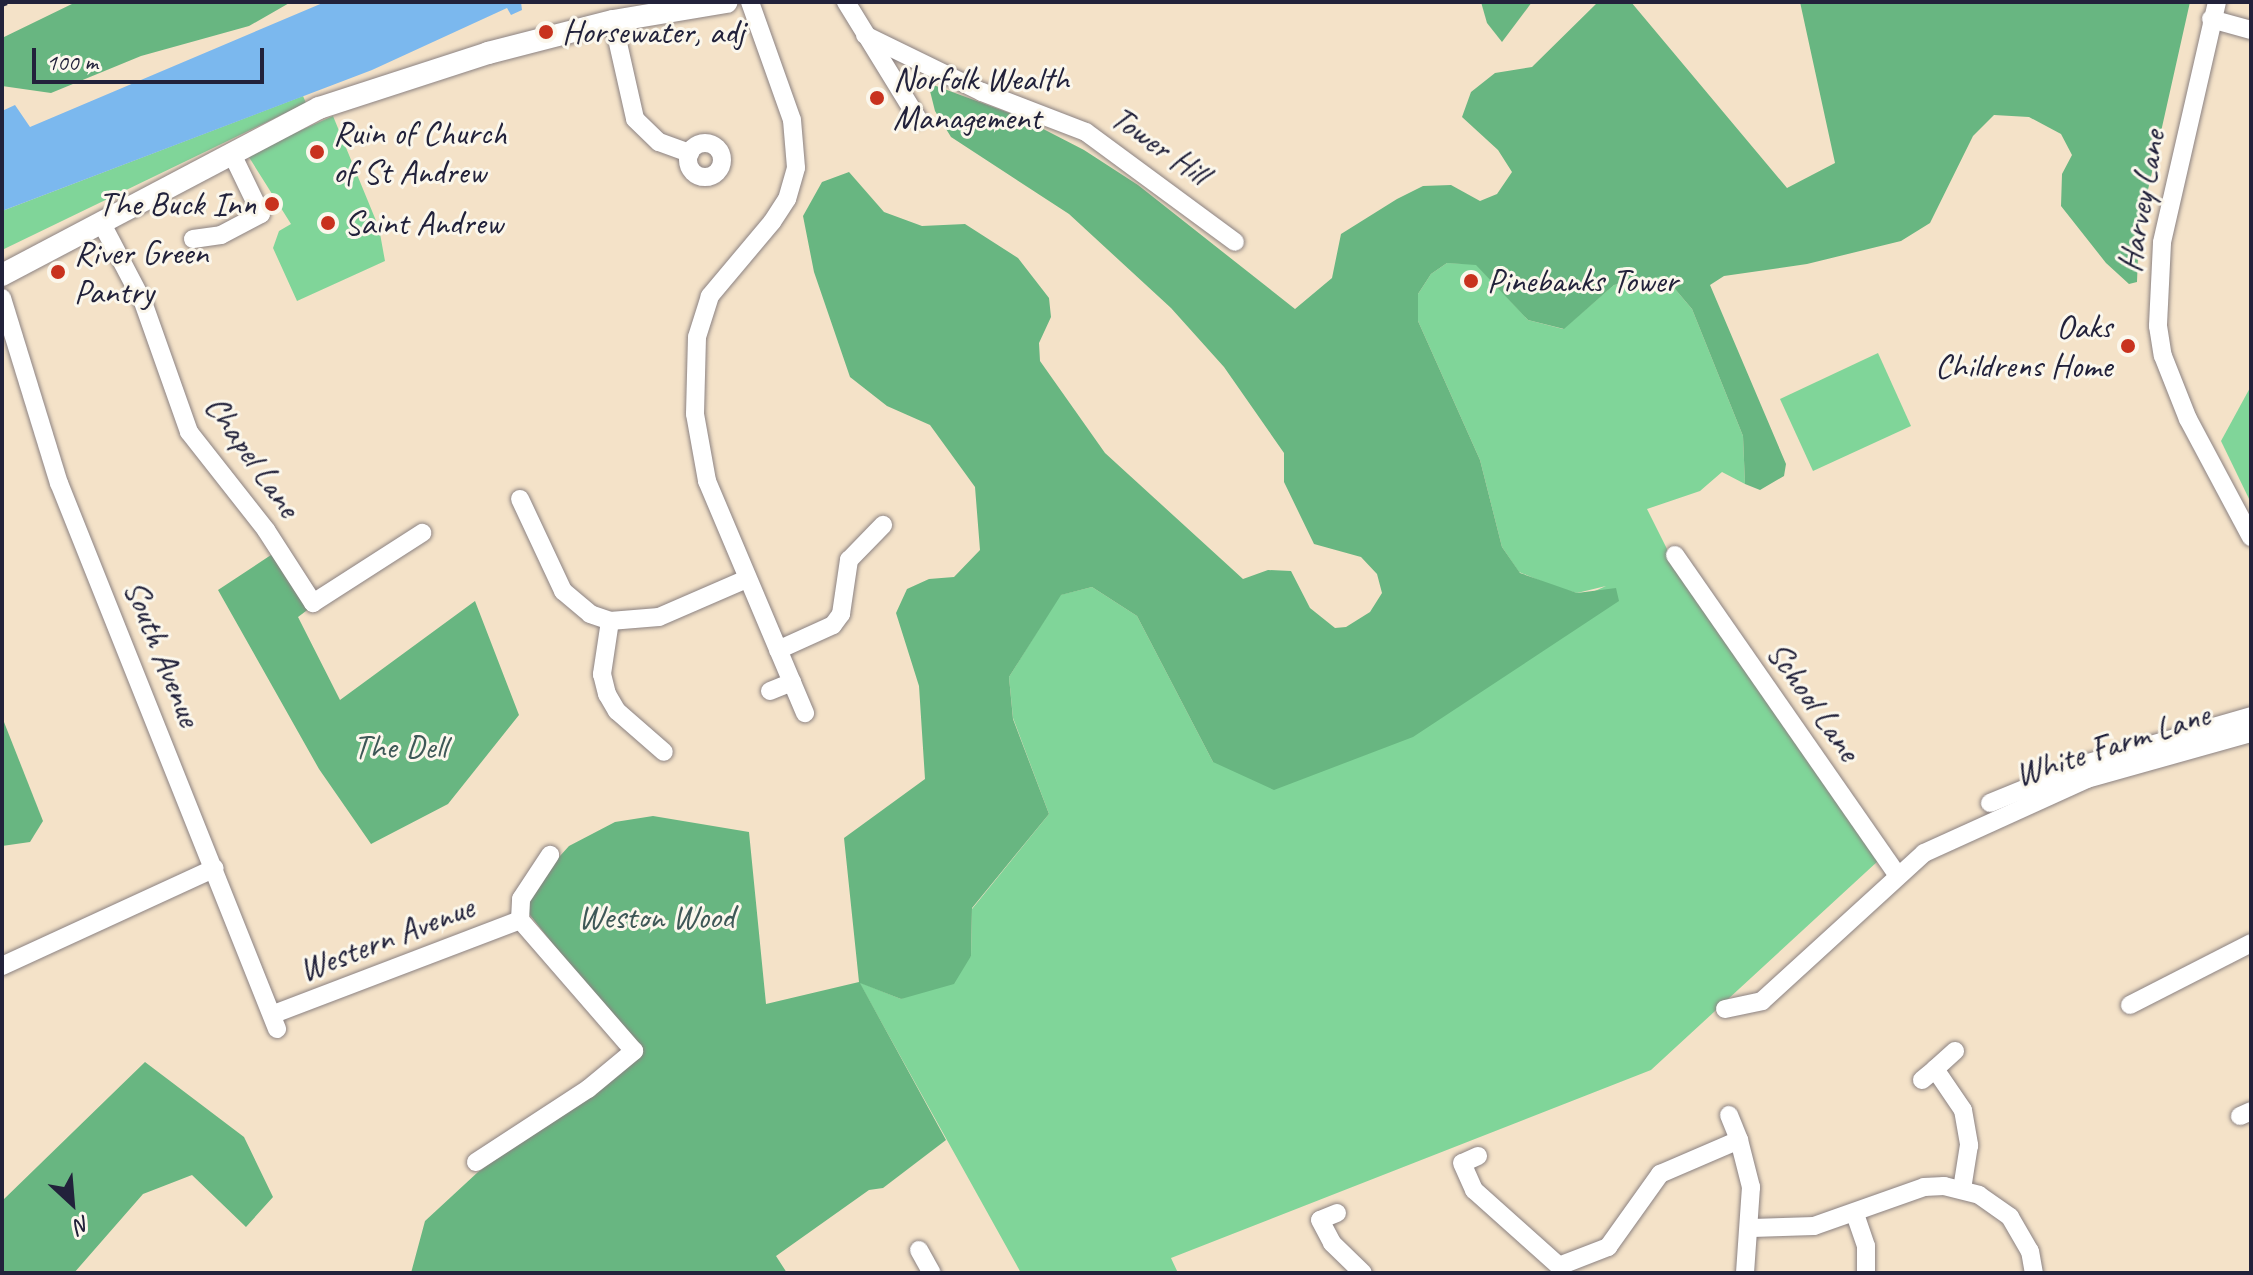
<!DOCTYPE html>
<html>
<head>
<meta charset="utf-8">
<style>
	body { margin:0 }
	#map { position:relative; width:2253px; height:1275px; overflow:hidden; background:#f4e2c8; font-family:Caveat,sans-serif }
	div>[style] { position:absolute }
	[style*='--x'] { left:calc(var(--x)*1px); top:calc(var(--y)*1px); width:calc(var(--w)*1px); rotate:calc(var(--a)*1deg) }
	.green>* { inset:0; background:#80d599 }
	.forest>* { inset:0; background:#68b681 }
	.water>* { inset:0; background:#7bb8ee }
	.roads { filter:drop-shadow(0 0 2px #8b8282) drop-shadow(0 0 2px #8b8282) }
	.minor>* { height:18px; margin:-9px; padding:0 9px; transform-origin:9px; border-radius:9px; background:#fff }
	.minor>.ring { margin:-9px; padding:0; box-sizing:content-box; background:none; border:18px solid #fff; border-radius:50% }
	.major>* { height:22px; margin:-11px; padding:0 11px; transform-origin:11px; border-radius:11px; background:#fff }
	.rail>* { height:5px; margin-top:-2.5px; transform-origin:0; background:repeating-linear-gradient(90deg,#22223b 0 12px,transparent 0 18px) }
	.dots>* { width:22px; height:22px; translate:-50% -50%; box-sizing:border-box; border:4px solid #fbf7ec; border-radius:50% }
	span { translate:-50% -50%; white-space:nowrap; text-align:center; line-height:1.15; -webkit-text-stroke:6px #fbf7ec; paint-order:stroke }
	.poi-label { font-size:34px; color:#22223b }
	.left { translate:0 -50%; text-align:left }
	.right { translate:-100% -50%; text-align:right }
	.street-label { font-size:34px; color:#22223b }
	.park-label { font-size:34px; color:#3e5857 }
	.frame { position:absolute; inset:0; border:4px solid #22223b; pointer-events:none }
	.north { position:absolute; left:32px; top:1163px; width:80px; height:80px; -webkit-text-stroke:6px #fbf7ec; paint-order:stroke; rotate:154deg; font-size:22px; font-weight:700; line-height:32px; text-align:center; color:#22223b }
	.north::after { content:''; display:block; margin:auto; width:28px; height:36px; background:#22223b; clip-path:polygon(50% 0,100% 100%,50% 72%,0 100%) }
	.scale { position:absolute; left:32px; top:48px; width:232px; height:36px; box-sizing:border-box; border:4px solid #22223b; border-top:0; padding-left:10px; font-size:24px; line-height:28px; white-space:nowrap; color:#22223b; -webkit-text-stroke:6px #fbf7ec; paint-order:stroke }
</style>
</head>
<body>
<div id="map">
	<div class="green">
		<div style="clip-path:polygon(303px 96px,306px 103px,2px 250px,2px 211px)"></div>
		<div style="clip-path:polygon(333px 116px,379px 228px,385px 261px,297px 301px,273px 248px,279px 231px,291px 224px,247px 154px)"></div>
		<div style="clip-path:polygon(1447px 263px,1476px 264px,1528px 320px,1563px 329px,1614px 285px,1664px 276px,1692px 309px,1743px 436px,1745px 484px,1722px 472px,1700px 491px,1647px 509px,1680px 575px,1878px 861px,1651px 1070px,1171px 1258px,1178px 1273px,1021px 1273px,859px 982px,901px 999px,971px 956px,972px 909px,1049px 814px,1013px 718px,1009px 677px,1060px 595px,1092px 587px,1137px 616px,1213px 762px,1606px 586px,1577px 593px,1555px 587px,1519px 572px,1502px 547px,1480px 460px,1418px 321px,1418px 294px,1431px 274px)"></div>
		<div style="clip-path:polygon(1878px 353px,1911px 426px,1813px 471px,1780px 399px)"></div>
		<div style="clip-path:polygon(2251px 386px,2251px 503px,2221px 441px)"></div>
	</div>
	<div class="forest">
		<div style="clip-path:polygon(76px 2px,291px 2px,249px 26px,141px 56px,51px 93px,2px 86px,2px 38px)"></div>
		<div style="clip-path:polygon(1481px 2px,1532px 2px,1502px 42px,1487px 23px)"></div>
		<div style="clip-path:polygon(1598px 2px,1631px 2px,1787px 188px,1835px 163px,1800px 2px,2190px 2px,2139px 230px,2137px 282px,2129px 284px,2106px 263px,2061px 206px,2062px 174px,2072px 155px,2061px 134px,2029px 117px,1994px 115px,1973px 136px,1930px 223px,1901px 241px,1807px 264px,1724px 276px,1710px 285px,1786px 464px,1784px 476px,1760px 490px,1745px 484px,1743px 436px,1692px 309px,1664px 276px,1614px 285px,1564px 329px,1528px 320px,1476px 265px,1447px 263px,1431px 274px,1418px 294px,1418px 321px,1480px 460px,1502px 547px,1520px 573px,1577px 593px,1616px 588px,1619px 601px,1413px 737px,1274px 790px,1213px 762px,1137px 616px,1092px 587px,1061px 595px,1009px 677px,1013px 719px,1049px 814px,972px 908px,971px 956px,954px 984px,901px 999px,860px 983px,946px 1140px,883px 1188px,869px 1190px,776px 1256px,787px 1273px,411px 1273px,425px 1221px,478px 1172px,642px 1056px,526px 910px,531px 888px,569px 846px,615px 822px,653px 816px,749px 832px,766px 1004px,859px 982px,844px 838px,925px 779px,919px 686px,896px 613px,907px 589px,929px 579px,954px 577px,980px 550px,975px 487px,930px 425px,887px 406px,850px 377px,814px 272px,803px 216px,822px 182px,849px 172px,884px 212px,922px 226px,965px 224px,1018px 258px,1049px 298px,1051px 317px,1039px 343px,1040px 361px,1105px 453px,1243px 579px,1268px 570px,1291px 571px,1310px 608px,1335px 628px,1346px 627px,1370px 612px,1382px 593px,1377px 574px,1361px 557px,1314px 544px,1284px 482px,1284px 453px,1224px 367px,1171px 308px,1069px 214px,951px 137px,935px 111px,928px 83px,1020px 117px,1084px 150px,1138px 185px,1295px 309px,1332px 278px,1341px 234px,1397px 199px,1423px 186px,1451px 185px,1480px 201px,1497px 194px,1512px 172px,1498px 150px,1462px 117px,1471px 92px,1495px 73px,1532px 67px)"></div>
		<div style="clip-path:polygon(274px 553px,310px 608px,298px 617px,340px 700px,475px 601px,519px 715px,448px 804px,371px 844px,319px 769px,218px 590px)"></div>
		<div style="clip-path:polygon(2px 717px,43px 821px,30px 842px,2px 846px)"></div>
		<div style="clip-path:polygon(145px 1062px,244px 1137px,273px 1197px,246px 1227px,192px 1175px,143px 1194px,74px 1273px,2px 1273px,2px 1201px)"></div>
	</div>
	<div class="water">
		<div style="clip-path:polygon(325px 2px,521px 2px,522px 10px,511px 15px,507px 8px,372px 70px,2px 211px,2px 111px,15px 105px,30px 127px)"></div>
	</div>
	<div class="roads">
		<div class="minor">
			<div style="--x:750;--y:2;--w:125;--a:70.4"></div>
			<div style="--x:792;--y:120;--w:48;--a:85.2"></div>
			<div style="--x:796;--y:168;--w:32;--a:106"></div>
			<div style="--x:787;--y:199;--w:27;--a:123"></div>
			<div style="--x:772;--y:222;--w:97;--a:130"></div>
			<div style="--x:710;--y:296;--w:43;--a:107.6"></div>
			<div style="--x:697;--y:337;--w:77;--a:91.5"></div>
			<div style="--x:695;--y:414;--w:68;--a:79.8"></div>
			<div style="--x:707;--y:481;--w:252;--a:67.1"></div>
			<div style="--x:846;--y:2;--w:137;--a:58.4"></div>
			<div style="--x:2217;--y:2;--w:247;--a:102.9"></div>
			<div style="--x:2162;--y:243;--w:83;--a:92.8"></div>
			<div style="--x:2158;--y:326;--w:30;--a:81"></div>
			<div style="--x:2163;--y:356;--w:68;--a:68.4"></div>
			<div style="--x:2188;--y:419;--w:134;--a:61.9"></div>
			<div style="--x:2211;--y:19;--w:41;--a:15.4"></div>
			<div style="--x:613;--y:21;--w:100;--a:77.3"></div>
			<div style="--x:635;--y:119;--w:33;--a:44"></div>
			<div style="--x:659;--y:142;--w:33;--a:20"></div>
			<div style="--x:865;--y:35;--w:130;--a:26"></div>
			<div style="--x:982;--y:92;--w:111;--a:21"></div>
			<div style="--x:1086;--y:132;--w:185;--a:36.4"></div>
			<div class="ring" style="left:688px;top:143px;width:16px;height:16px"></div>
			<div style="--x:101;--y:222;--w:90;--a:62.3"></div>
			<div style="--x:143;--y:302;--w:138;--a:70.5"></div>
			<div style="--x:189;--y:432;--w:125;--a:51.8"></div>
			<div style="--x:266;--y:530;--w:87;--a:57.2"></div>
			<div style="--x:313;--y:603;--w:130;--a:-32.7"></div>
			<div style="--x:193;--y:239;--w:28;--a:-8"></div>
			<div style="--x:221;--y:235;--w:45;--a:-27.7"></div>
			<div style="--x:261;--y:214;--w:67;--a:-115.8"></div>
			<div style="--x:2;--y:298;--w:194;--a:72.9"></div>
			<div style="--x:59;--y:483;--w:588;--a:68.23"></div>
			<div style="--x:520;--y:499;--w:102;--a:64.9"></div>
			<div style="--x:563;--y:591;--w:35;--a:40"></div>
			<div style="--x:590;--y:614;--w:21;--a:19"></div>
			<div style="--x:610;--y:621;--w:49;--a:-4.7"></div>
			<div style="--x:659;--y:617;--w:93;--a:-23.5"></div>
			<div style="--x:1675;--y:555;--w:387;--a:55.2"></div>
			<div style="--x:610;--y:621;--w:54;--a:98.6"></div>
			<div style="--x:602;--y:674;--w:21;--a:76"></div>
			<div style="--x:607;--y:694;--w:20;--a:60"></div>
			<div style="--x:617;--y:711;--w:62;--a:41.1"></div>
			<div style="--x:778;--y:650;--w:60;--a:-24.4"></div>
			<div style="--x:833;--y:625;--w:14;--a:-54"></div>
			<div style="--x:841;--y:614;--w:55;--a:-81.6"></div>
			<div style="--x:849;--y:560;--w:49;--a:-45.8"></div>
			<div style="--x:770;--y:691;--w:24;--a:-22"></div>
			<div style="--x:1990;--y:803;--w:103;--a:-22.3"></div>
			<div style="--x:2085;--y:764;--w:173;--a:-16.1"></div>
			<div style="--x:2;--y:966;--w:234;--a:-24.7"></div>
			<div style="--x:2130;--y:1005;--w:136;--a:-27.1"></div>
			<div style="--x:1725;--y:1009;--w:38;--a:-12"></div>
			<div style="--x:1762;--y:1001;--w:219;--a:-42.4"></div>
			<div style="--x:1924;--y:853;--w:179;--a:-24.4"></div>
			<div style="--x:2087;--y:779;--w:170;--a:-15.7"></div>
			<div style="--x:274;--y:1014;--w:263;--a:-20.9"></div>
			<div style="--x:1935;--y:1069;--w:27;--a:-42"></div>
			<div style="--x:1922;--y:1080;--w:17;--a:-40"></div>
			<div style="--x:1935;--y:1069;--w:50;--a:55.7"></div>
			<div style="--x:1963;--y:1110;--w:36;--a:80"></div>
			<div style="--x:1969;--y:1145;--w:45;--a:99"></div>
			<div style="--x:1729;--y:1115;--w:27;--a:68"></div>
			<div style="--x:2240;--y:1116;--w:12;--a:-24"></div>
			<div style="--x:1478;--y:1156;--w:17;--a:156"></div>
			<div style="--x:1462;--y:1163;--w:30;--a:66"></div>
			<div style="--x:1474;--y:1190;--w:114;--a:41.8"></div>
			<div style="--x:1559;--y:1266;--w:53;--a:-21.2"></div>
			<div style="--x:1608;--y:1247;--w:90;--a:-54.5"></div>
			<div style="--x:1660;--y:1174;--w:86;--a:-23.3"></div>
			<div style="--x:1739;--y:1140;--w:49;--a:75.7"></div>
			<div style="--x:1751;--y:1187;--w:86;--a:94"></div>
			<div style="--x:476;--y:1162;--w:134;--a:-33.1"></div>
			<div style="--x:588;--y:1089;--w:60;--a:-39.6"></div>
			<div style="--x:634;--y:1051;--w:174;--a:-131"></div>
			<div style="--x:520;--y:920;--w:21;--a:-87"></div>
			<div style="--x:521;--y:899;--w:53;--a:-56.6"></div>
			<div style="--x:1337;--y:1213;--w:18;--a:158"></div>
			<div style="--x:1320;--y:1220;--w:26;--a:62"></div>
			<div style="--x:1332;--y:1243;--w:43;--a:44.1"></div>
			<div style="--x:1855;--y:1214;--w:34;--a:71"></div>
			<div style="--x:1866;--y:1246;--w:27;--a:90"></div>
			<div style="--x:1752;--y:1228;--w:62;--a:-1.8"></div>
			<div style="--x:1814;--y:1226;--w:117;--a:-19.5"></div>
			<div style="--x:1924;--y:1187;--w:20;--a:-3"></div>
			<div style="--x:1944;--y:1186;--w:36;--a:14"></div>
			<div style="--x:1979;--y:1195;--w:38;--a:35"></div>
			<div style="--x:2010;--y:1217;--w:39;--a:60"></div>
			<div style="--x:2030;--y:1251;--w:22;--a:80"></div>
			<div style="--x:919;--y:1250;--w:26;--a:61"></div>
		</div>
		<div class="major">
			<div style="--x:2;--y:275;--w:358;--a:-27.8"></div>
			<div style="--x:319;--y:108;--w:178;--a:-18"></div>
			<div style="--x:488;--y:53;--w:129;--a:-14.4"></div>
			<div style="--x:613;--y:21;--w:115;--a:-9.5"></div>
		</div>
	</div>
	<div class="rail">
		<div style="--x:2;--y:4;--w:5;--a:-22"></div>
	</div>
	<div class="dots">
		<div style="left:546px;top:32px;background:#c8321e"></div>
		<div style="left:877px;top:98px;background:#c8321e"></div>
		<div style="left:317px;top:152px;background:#c8321e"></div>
		<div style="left:272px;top:204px;background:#c8321e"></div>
		<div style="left:328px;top:223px;background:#c8321e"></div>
		<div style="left:58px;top:272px;background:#c8321e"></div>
		<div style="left:1471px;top:281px;background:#c8321e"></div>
		<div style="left:2128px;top:346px;background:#c8321e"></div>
	</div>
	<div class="poi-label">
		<span class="left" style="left:562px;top:32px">Horsewater, adj</span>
		<span class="left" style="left:893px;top:98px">Norfolk Wealth<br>Management</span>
		<span class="left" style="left:333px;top:152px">Ruin of Church<br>of St Andrew</span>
		<span class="right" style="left:256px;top:204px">The Buck Inn</span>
		<span class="left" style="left:344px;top:223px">Saint Andrew</span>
		<span class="left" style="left:74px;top:272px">River Green<br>Pantry</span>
		<span class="left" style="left:1487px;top:281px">Pinebanks Tower</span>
		<span class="right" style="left:2112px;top:346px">Oaks<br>Childrens Home</span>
	</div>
	<div class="street-label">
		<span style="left:1160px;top:145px;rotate:35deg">Tower Hill</span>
		<span style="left:2141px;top:201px;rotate:-80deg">Harvey Lane</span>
		<span style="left:253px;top:456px;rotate:55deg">Chapel Lane</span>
		<span style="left:163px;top:653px;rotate:68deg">South Avenue</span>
		<span style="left:1814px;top:701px;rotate:55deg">School Lane</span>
		<span style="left:2112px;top:744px;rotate:-18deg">White Farm Lane</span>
		<span style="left:386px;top:938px;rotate:-21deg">Western Avenue</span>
	</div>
	<div class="park-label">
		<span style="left:400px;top:747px">The Dell</span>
		<span style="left:656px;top:917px">Weston Wood</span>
	</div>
	<div class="frame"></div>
	<div class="north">N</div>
	<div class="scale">100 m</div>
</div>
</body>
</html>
